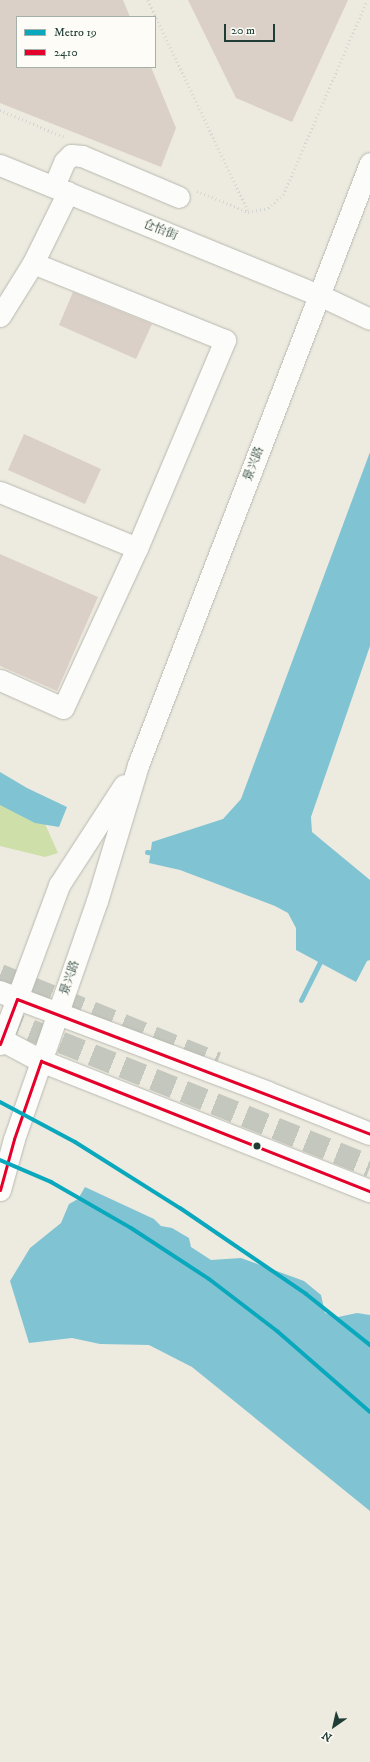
<!DOCTYPE html>
<html>
<head>
<meta charset="utf-8">
<style>
	body { margin:0 }
	#map { position:relative; width:370px; height:1762px; overflow:hidden; background:#edeadf; font-family:"IM FELL DW Pica","Noto Serif SC",serif }
	div>[style] { position:absolute }
	[style*='--x'] { left:calc(var(--x)*1px); top:calc(var(--y)*1px); width:calc(var(--w)*1px); rotate:calc(var(--a)*1deg) }
	.green>* { inset:0; background:#cfdfa9 }
	.water>* { inset:0; background:#80c4d4 }
	.stream>* { height:5px; margin:-2.5px; padding:0 2.5px; transform-origin:2.5px; border-radius:2.5px; background:#80c4d4 }
	.building>* { inset:0; background:#dbd0c7 }
	.highway-tunnel>* { height:22px; margin-top:-11px; transform-origin:0; background:repeating-linear-gradient(90deg,#c4c7bd 0 22px,transparent 0 33px) }
	.path>* { height:2.5px; margin-top:-1.25px; transform-origin:0; background:repeating-linear-gradient(90deg,#d5d6d3 0 1px,transparent 0 4px) }
	.roads { filter:drop-shadow(0 0 1px #b8b9b1) drop-shadow(0 0 1px #b8b9b1) }
	.minor>* { height:21px; margin:-10.5px; padding:0 10.5px; transform-origin:10.5px; border-radius:10.5px; background:#fcfcfa }
	.major>* { height:22px; margin:-11px; padding:0 11px; transform-origin:11px; border-radius:11px; background:#fcfcfa }
	.bus-1>* { height:3px; margin:-1.5px; padding:0 1.5px; transform-origin:1.5px; border-radius:1.5px; background:#e4002b }
	.metro-1>* { height:4px; margin:-2px; padding:0 2px; transform-origin:2px; border-radius:2px; background:#0aa8bc }
	.dots>* { width:11px; height:11px; translate:-50% -50%; box-sizing:border-box; border:2px solid #fdfcf7; border-radius:50% }
	span { translate:-50% -50%; white-space:nowrap; text-align:center; line-height:1.15; -webkit-text-stroke:4px #fdfcf7; paint-order:stroke }
	.street-label { font-size:12px; color:#1f3d34 }
	.legend { position:absolute; left:16px; top:16px; width:140px; height:52px; box-sizing:border-box; background:#fdfcf7; border:1px solid #a4b0a9; margin:0; padding:5px 7px; list-style:none; font-size:12px; color:#1f3d34 }
	.legend li { display:flex; align-items:center; gap:8px; height:20px }
	.legend b { width:20px; border:1px solid #a4b0a9 }
	.north { position:absolute; left:314px; top:1706px; width:40px; height:40px; -webkit-text-stroke:3px #fdfcf7; paint-order:stroke; rotate:214deg; font-size:11px; font-weight:700; line-height:16px; text-align:center; color:#1f3d34 }
	.north::after { content:''; display:block; margin:auto; width:14px; height:18px; background:#1f3d34; clip-path:polygon(50% 0,100% 100%,50% 72%,0 100%) }
	.scale { position:absolute; left:224px; top:24px; width:51px; height:18px; box-sizing:border-box; border:2px solid #1f3d34; border-top:0; padding-left:5px; font-size:12px; line-height:14px; white-space:nowrap; color:#1f3d34; -webkit-text-stroke:3px #fdfcf7; paint-order:stroke }
</style>
</head>
<body>
<div id="map">
	<div class="green">
		<div style="clip-path:polygon(0 774px,42px 817px,58px 853px,45px 857px,0 846px)"></div>
	</div>
	<div class="water">
		<div style="clip-path:polygon(370px 452px,370px 646px,311px 817px,312px 832px,370px 880px,370px 960px,367px 961px,356px 982px,296px 950px,296px 928px,288px 913px,275px 906px,180px 870px,149px 863px,152px 842px,223px 819px,241px 799px)"></div>
		<div style="clip-path:polygon(0 772px,27px 788px,67px 807px,59px 827px,35px 823px,0 805px)"></div>
		<div style="clip-path:polygon(85px 1187px,154px 1219px,161px 1226px,172px 1228px,189px 1238px,191px 1247px,211px 1260px,241px 1258px,304px 1281px,321px 1295px,325px 1313px,338px 1317px,357px 1313px,370px 1315px,370px 1511px,192px 1367px,149px 1345px,100px 1344px,72px 1338px,29px 1343px,10px 1281px,30px 1248px,61px 1223px,69px 1204px,78px 1199px)"></div>
	</div>
	<div class="stream">
		<div style="--x:147;--y:852;--w:9;--a:6"></div>
		<div style="--x:301;--y:1000;--w:47;--a:-63.4"></div>
	</div>
	<div class="building">
		<div style="clip-path:polygon(0 0,123px 0,130px 17px,17px 17px,17px 67px,151px 67px,176px 128px,161px 167px,0 103px)"></div>
		<div style="clip-path:polygon(188px 0,348px 0,292px 122px,236px 98px)"></div>
		<div style="clip-path:polygon(73px 292px,152px 324px,136px 359px,59px 325px)"></div>
		<div style="clip-path:polygon(24px 434px,101px 469px,85px 504px,8px 470px)"></div>
		<div style="clip-path:polygon(0 554px,98px 597px,57px 691px,0 666px)"></div>
	</div>
	<div class="highway-tunnel">
		<div style="--x:0;--y:975;--w:234;--a:22.1"></div>
		<div style="--x:0;--y:1018;--w:399;--a:21.8"></div>
	</div>
	<div class="path">
		<div style="--x:148;--y:0;--w:233;--a:64.6"></div>
		<div style="--x:0;--y:110;--w:70;--a:22.6"></div>
		<div style="--x:197;--y:191;--w:55;--a:22.4"></div>
		<div style="--x:248;--y:212;--w:20;--a:-11"></div>
		<div style="--x:268;--y:208;--w:20;--a:-41"></div>
		<div style="--x:283;--y:195;--w:212;--a:-66.7"></div>
	</div>
	<div class="roads">
		<div class="minor">
			<div style="--x:0;--y:165;--w:344;--a:22.2"></div>
			<div style="--x:319;--y:295;--w:56;--a:25.2"></div>
			<div style="--x:54;--y:186;--w:26;--a:-67"></div>
			<div style="--x:64;--y:162;--w:10;--a:-45"></div>
			<div style="--x:71;--y:155;--w:11;--a:5"></div>
			<div style="--x:82;--y:156;--w:105;--a:22.9"></div>
			<div style="--x:33;--y:263;--w:79;--a:-63.8"></div>
			<div style="--x:0;--y:316;--w:62;--a:-58.1"></div>
			<div style="--x:33;--y:263;--w:207;--a:21.9"></div>
			<div style="--x:225;--y:340;--w:226;--a:112.9"></div>
			<div style="--x:137;--y:548;--w:176;--a:114.8"></div>
			<div style="--x:63;--y:708;--w:69;--a:-156"></div>
			<div style="--x:0;--y:492;--w:148;--a:22.2"></div>
			<div style="--x:0;--y:1044;--w:170;--a:-69.6"></div>
			<div style="--x:59;--y:885;--w:119;--a:-57"></div>
			<div style="--x:0;--y:1190;--w:53;--a:-74.6"></div>
			<div style="--x:14;--y:1139;--w:252;--a:-70.8"></div>
			<div style="--x:97;--y:901;--w:142;--a:-73.2"></div>
			<div style="--x:138;--y:765;--w:645;--a:-68.92"></div>
		</div>
		<div class="major">
			<div style="--x:0;--y:992;--w:286;--a:20.6"></div>
			<div style="--x:268;--y:1093;--w:110;--a:21.9"></div>
			<div style="--x:0;--y:1039;--w:47;--a:28.2"></div>
			<div style="--x:41;--y:1061;--w:354;--a:21.6"></div>
		</div>
	</div>
	<div class="bus-1">
		<div style="--x:0;--y:1044;--w:48;--a:-69.3"></div>
		<div style="--x:17;--y:999;--w:378;--a:20.9"></div>
		<div style="--x:0;--y:1190;--w:53;--a:-74.6"></div>
		<div style="--x:14;--y:1139;--w:83;--a:-70.9"></div>
		<div style="--x:41;--y:1061;--w:354;--a:21.6"></div>
	</div>
	<div class="metro-1">
		<div style="--x:0;--y:1102;--w:85;--a:28.1"></div>
		<div style="--x:75;--y:1142;--w:124;--a:32.2"></div>
		<div style="--x:180;--y:1208;--w:153;--a:34.3"></div>
		<div style="--x:306;--y:1294;--w:82;--a:38.6"></div>
		<div style="--x:0;--y:1160;--w:56;--a:23.3"></div>
		<div style="--x:51;--y:1182;--w:92;--a:29.9"></div>
		<div style="--x:131;--y:1228;--w:93;--a:33.2"></div>
		<div style="--x:209;--y:1279;--w:86;--a:37.4"></div>
		<div style="--x:277;--y:1331;--w:123;--a:41.1"></div>
	</div>
	<div class="dots">
		<div style="left:257px;top:1146px;background:#1f3d34"></div>
	</div>
	<div class="street-label">
		<span style="left:160px;top:230px;rotate:22deg">仓怡街</span>
		<span style="left:254px;top:464px;rotate:-69deg">景兴路</span>
		<span style="left:70px;top:978px;rotate:-71deg">景兴路</span>
	</div>
	<ul class="legend">
	<li><b style="height:5px;background:#0aa8bc"></b>Metro 19</li>
	<li><b style="height:5px;background:#e4002b"></b>2410</li>
	</ul>
	<div class="north">N</div>
	<div class="scale">20 m</div>
</div>
</body>
</html>
